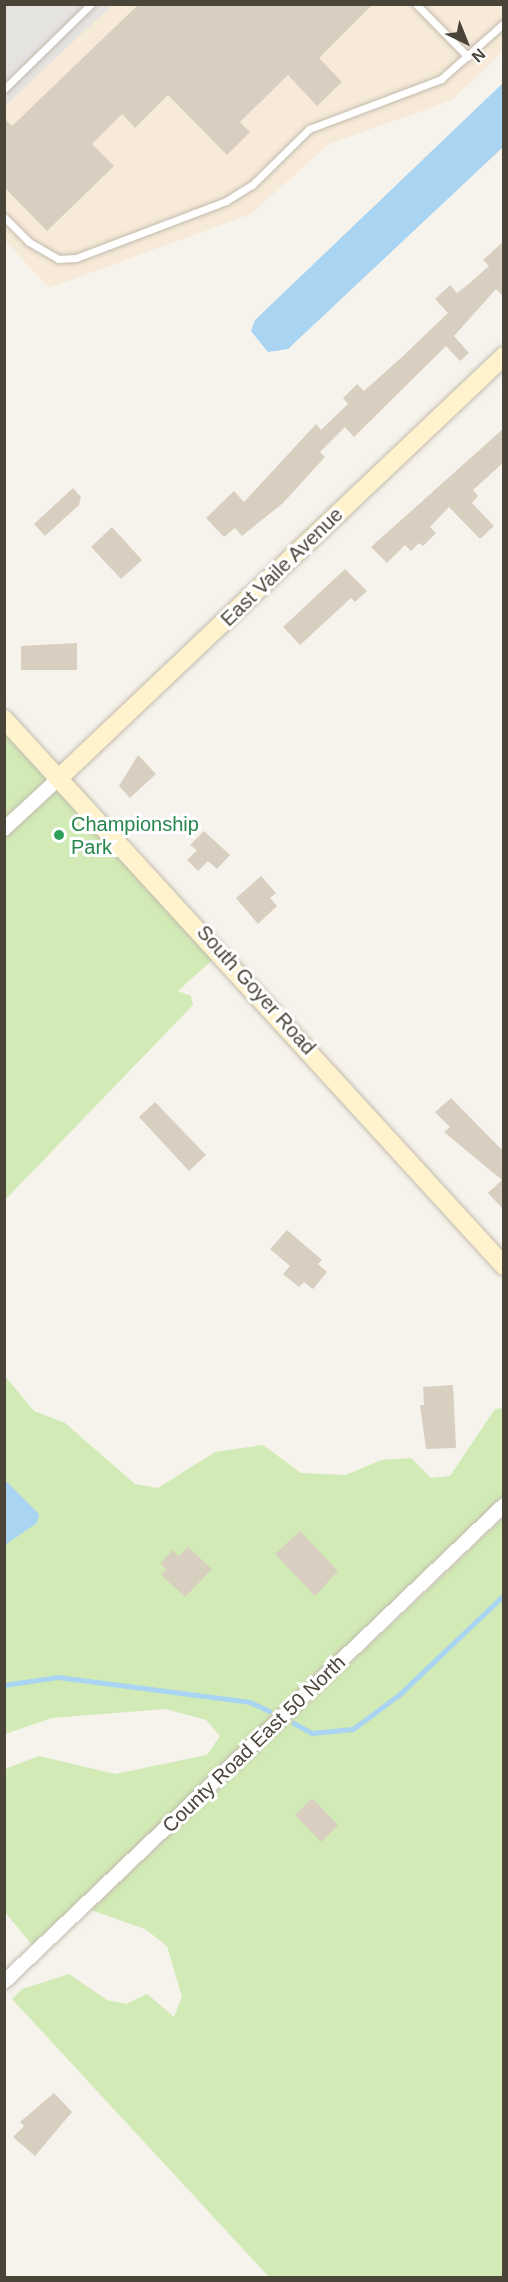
<!DOCTYPE html>
<html>
<head>
<meta charset="utf-8">
<style>
	body { margin:0 }
	#map { position:relative; width:508px; height:2282px; overflow:hidden; background:#f6f3ec; font-family:Helvetica,sans-serif }
	div>[style] { position:absolute }
	[style*='--x'] { left:calc(var(--x)*1px); top:calc(var(--y)*1px); width:calc(var(--w)*1px); rotate:calc(var(--a)*1deg) }
	.commercial>* { inset:0; background:#f7ead8 }
	.green>* { inset:0; background:#d2eab5 }
	.parking>* { inset:0; background:#e5e3e0 }
	.water>* { inset:0; background:#a9d4f2 }
	.stream>* { height:4.5px; margin:-2.25px; padding:0 2.25px; transform-origin:2.25px; border-radius:2.25px; background:#a9d4f2 }
	.building>* { inset:0; background:#d8cfc1 }
	.roads { filter:drop-shadow(0 0 2px #c2bbae) drop-shadow(0 0 2px #c2bbae) }
	.lane>* { height:7px; margin:-3.5px; padding:0 3.5px; transform-origin:3.5px; border-radius:3.5px; background:#fff }
	.street>* { height:14px; margin:-7px; padding:0 7px; transform-origin:7px; border-radius:7px; background:#fff }
	.secondary>* { height:18px; margin:-9px; padding:0 9px; transform-origin:9px; border-radius:9px; background:#fff3cd }
	.dots>* { width:16px; height:16px; translate:-50% -50%; box-sizing:border-box; border:3px solid #fff; border-radius:50% }
	span { translate:-50% -50%; white-space:nowrap; text-align:center; line-height:1.15; -webkit-text-stroke:6px #fff; paint-order:stroke }
	.street-label { font-size:20px; color:#4b4439 }
	.leisure-label { font-size:20px; color:#27864d }
	.left { translate:0 -50%; text-align:left }
	.frame { position:absolute; inset:0; border:6px solid #4b4439; pointer-events:none }
	.north { position:absolute; left:436px; top:12px; width:60px; height:60px; -webkit-text-stroke:4px #fff; paint-order:stroke; rotate:137deg; font-size:16px; font-weight:700; line-height:24px; text-align:center; color:#4b4439 }
	.north::after { content:''; display:block; margin:auto; width:21px; height:27px; background:#4b4439; clip-path:polygon(50% 0,100% 100%,50% 72%,0 100%) }
</style>
</head>
<body>
<div id="map">
	<div class="commercial">
		<div style="clip-path:polygon(5px 5px,503px 5px,503px 51px,452px 100px,329px 144px,251px 214px,49px 288px,5px 240px)"></div>
	</div>
	<div class="green">
		<div style="clip-path:polygon(5px 719px,222px 951px,178px 991px,191px 996px,193px 1005px,5px 1200px)"></div>
		<div style="clip-path:polygon(5px 1376px,34px 1411px,65px 1423px,135px 1484px,158px 1488px,215px 1452px,263px 1445px,301px 1473px,346px 1475px,381px 1460px,411px 1458px,431px 1478px,450px 1476px,495px 1409px,503px 1408px,503px 1505px,37px 1951px,5px 1912px,5px 1769px,39px 1756px,115px 1774px,207px 1755px,220px 1736px,206px 1720px,166px 1709px,52px 1718px,5px 1734px)"></div>
		<div style="clip-path:polygon(503px 1518px,503px 2277px,269px 2277px,12px 1999px,22px 1989px,69px 1974px,107px 2000px,126px 2004px,147px 1994px,174px 2017px,182px 1997px,167px 1946px,145px 1929px,91px 1910px)"></div>
	</div>
	<div class="parking">
		<div style="clip-path:polygon(5px 5px,112px 5px,6px 105px)"></div>
	</div>
	<div class="water">
		<div style="clip-path:polygon(503px 83px,503px 147px,288px 349px,268px 352px,251px 331px,255px 320px)"></div>
		<div style="clip-path:polygon(5px 1480px,39px 1514px,37px 1523px,5px 1545px)"></div>
	</div>
	<div class="stream">
		<div style="--x:4;--y:1685;--w:55;--a:-8.4"></div>
		<div style="--x:58;--y:1677;--w:194;--a:7.4"></div>
		<div style="--x:250;--y:1702;--w:21;--a:25"></div>
		<div style="--x:294;--y:1723;--w:21;--a:29"></div>
		<div style="--x:312;--y:1733;--w:41;--a:-5.6"></div>
		<div style="--x:353;--y:1729;--w:59;--a:-36.7"></div>
		<div style="--x:400;--y:1694;--w:144;--a:-43.6"></div>
	</div>
	<div class="building">
		<div style="clip-path:polygon(139px 4px,373px 4px,319px 58px,342px 82px,317px 106px,288px 75px,240px 122px,250px 132px,227px 155px,168px 95px,135px 128px,122px 114px,92px 144px,114px 166px,47px 231px,4px 187px,4px 118px,12px 126px)"></div>
		<div style="clip-path:polygon(504px 241px,504px 297px,496px 289px,454px 336px,469px 353px,460px 361px,446px 346px,354px 437px,345px 427px,320px 452px,325px 457px,283px 503px,242px 536px,235px 528px,224px 537px,206px 518px,234px 491px,244px 502px,316px 424px,321px 430px,348px 404px,343px 398px,357px 384px,364px 391px,402px 357px,448px 313px,435px 299px,450px 285px,457px 293px,471px 282px,489px 266px,483px 260px)"></div>
		<div style="clip-path:polygon(504px 428px,504px 462px,473px 490px,478px 496px,472px 503px,494px 526px,480px 539px,449px 507px,430px 527px,436px 533px,423px 546px,419px 543px,411px 551px,405px 545px,387px 563px,371px 547px)"></div>
		<div style="clip-path:polygon(73px 488px,81px 497px,79px 505px,45px 536px,34px 524px)"></div>
		<div style="clip-path:polygon(112px 527px,142px 560px,121px 579px,91px 547px)"></div>
		<div style="clip-path:polygon(345px 569px,367px 591px,355px 602px,351px 598px,300px 645px,283px 627px)"></div>
		<div style="clip-path:polygon(77px 643px,77px 670px,21px 670px,21px 646px)"></div>
		<div style="clip-path:polygon(138px 755px,156px 774px,130px 798px,119px 786px)"></div>
		<div style="clip-path:polygon(204px 831px,230px 855px,217px 869px,208px 861px,198px 871px,187px 860px,197px 850px,190px 845px)"></div>
		<div style="clip-path:polygon(261px 876px,276px 893px,270px 898px,277px 906px,258px 924px,236px 898px)"></div>
		<div style="clip-path:polygon(451px 1098px,504px 1152px,504px 1210px,488px 1193px,502px 1180px,444px 1132px,450px 1127px,435px 1112px)"></div>
		<div style="clip-path:polygon(155px 1102px,206px 1155px,189px 1171px,139px 1117px)"></div>
		<div style="clip-path:polygon(287px 1230px,322px 1260px,318px 1264px,327px 1272px,313px 1289px,304px 1282px,299px 1287px,283px 1274px,290px 1266px,270px 1249px)"></div>
		<div style="clip-path:polygon(453px 1385px,456px 1448px,426px 1449px,420px 1405px,424px 1405px,423px 1387px)"></div>
		<div style="clip-path:polygon(300px 1531px,338px 1571px,315px 1596px,275px 1554px)"></div>
		<div style="clip-path:polygon(188px 1547px,212px 1569px,185px 1597px,161px 1575px,166px 1570px,160px 1563px,173px 1550px,179px 1556px)"></div>
		<div style="clip-path:polygon(312px 1798px,338px 1825px,321px 1842px,295px 1815px)"></div>
		<div style="clip-path:polygon(54px 2093px,72px 2112px,35px 2156px,13px 2137px,24px 2126px,20px 2122px)"></div>
	</div>
	<div class="roads">
		<div class="lane">
			<div style="--x:416;--y:4;--w:74;--a:45.5"></div>
			<div style="--x:4;--y:89;--w:122;--a:-44.3"></div>
			<div style="--x:4;--y:217;--w:35;--a:45"></div>
			<div style="--x:29;--y:242;--w:34;--a:30"></div>
			<div style="--x:58;--y:259;--w:18;--a:-3"></div>
			<div style="--x:76;--y:258;--w:160;--a:-20.8"></div>
			<div style="--x:226;--y:201;--w:31;--a:-32"></div>
			<div style="--x:252;--y:185;--w:80;--a:-44.5"></div>
			<div style="--x:309;--y:129;--w:141;--a:-20.7"></div>
			<div style="--x:441;--y:79;--w:84;--a:-41.6"></div>
		</div>
		<div class="street">
			<div style="--x:4;--y:829;--w:75;--a:-42.8"></div>
			<div style="--x:4;--y:1982;--w:691;--a:-43.65"></div>
		</div>
		<div class="secondary">
			<div style="--x:4;--y:719;--w:741;--a:47.57"></div>
			<div style="--x:59;--y:778;--w:613;--a:-43.48"></div>
		</div>
	</div>
	<div class="dots">
		<div style="left:59px;top:835px;background:#2e9e5b"></div>
	</div>
	<div class="street-label">
		<span style="left:282px;top:567px;rotate:-44deg">East Vaile Avenue</span>
		<span style="left:256px;top:990px;rotate:48deg">South Goyer Road</span>
		<span style="left:254px;top:1744px;rotate:-44deg">County Road East 50 North</span>
	</div>
	<div class="leisure-label">
		<span class="left" style="left:71px;top:836px">Championship<br>Park</span>
	</div>
	<div class="frame"></div>
	<div class="north">N</div>
</div>
</body>
</html>
